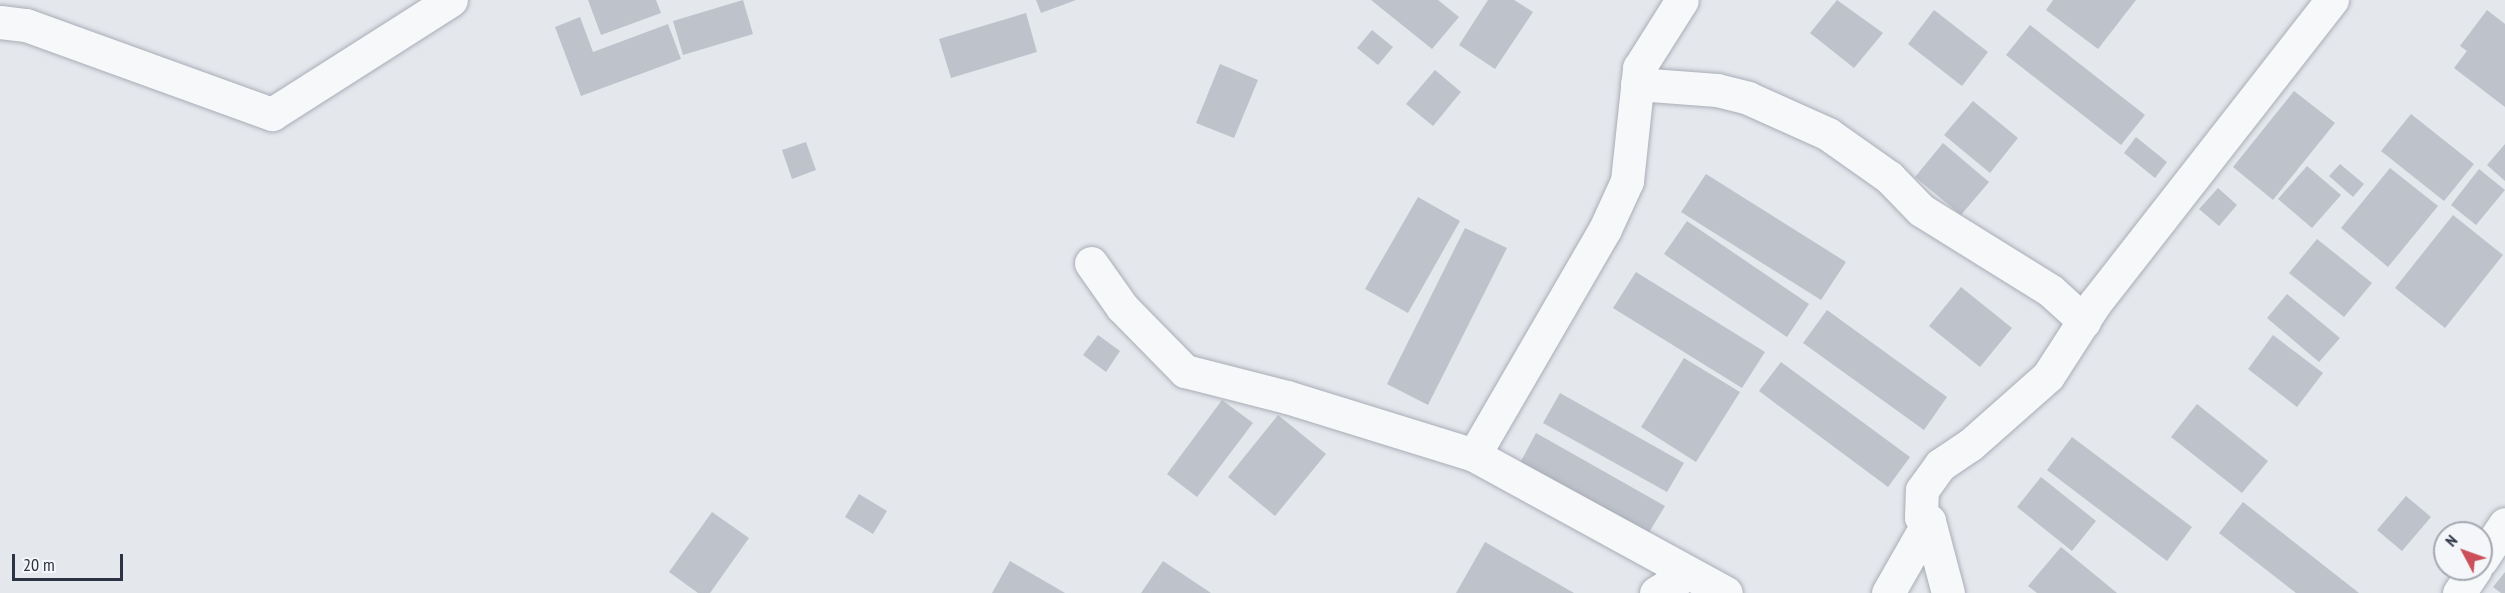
<!DOCTYPE html>
<html>
<head>
<meta charset="utf-8">
<style>
	body { margin:0 }
	#map { position:relative; width:2505px; height:593px; overflow:hidden; background:#e4e7ec; font-family:"PT Sans Narrow",sans-serif }
	div>[style] { position:absolute }
	[style*='--x'] { left:calc(var(--x)*1px); top:calc(var(--y)*1px); width:calc(var(--w)*1px); rotate:calc(var(--a)*1deg) }
	.building>* { inset:0; background:#bec2cb }
	.roads { filter:drop-shadow(0 0 2px #a9adb6) drop-shadow(0 0 2px #a9adb6) }
	.minor>* { height:33px; margin:-16.5px; padding:0 16.5px; transform-origin:16.5px; border-radius:16.5px; background:#f7f8fa }
	span { translate:-50% -50%; white-space:nowrap; text-align:center; line-height:1.15; -webkit-text-stroke:6px #f4f6f9; paint-order:stroke }
	.north { position:absolute; left:2433px; top:521px; width:60px; height:60px; box-sizing:border-box; background:#f4f6f9; border:2px solid #a4a8b1; border-radius:50%; rotate:311deg; font-size:16px; font-weight:700; line-height:24px; text-align:center; color:#2c3344 }
	.north::after { content:''; display:block; margin:auto; width:21px; height:27px; background:#cb4e59; clip-path:polygon(50% 0,100% 100%,50% 72%,0 100%) }
	.scale { position:absolute; left:12px; top:554px; width:111px; height:27px; box-sizing:border-box; border:3px solid #2c3344; border-top:0; padding-left:8px; font-size:18px; line-height:21px; white-space:nowrap; color:#2c3344; -webkit-text-stroke:4px #f4f6f9; paint-order:stroke }
</style>
</head>
<body>
<div id="map">
	<div class="building">
		<div style="clip-path:polygon(588px 0,656px 0,661px 13px,601px 35px)"></div>
		<div style="clip-path:polygon(743px 0,753px 34px,683px 55px,673px 21px)"></div>
		<div style="clip-path:polygon(1036px 0,1076px 0,1041px 13px)"></div>
		<div style="clip-path:polygon(1371px 0,1438px 0,1459px 17px,1432px 49px)"></div>
		<div style="clip-path:polygon(1488px 0,1514px 0,1533px 12px,1495px 69px,1459px 45px)"></div>
		<div style="clip-path:polygon(1837px 0,1883px 33px,1854px 68px,1810px 33px)"></div>
		<div style="clip-path:polygon(2053px 0,2136px 0,2098px 49px,2046px 10px)"></div>
		<div style="clip-path:polygon(1934px 10px,1988px 52px,1962px 86px,1908px 44px)"></div>
		<div style="clip-path:polygon(2487px 10px,2505px 24px,2505px 107px,2454px 68px,2467px 51px,2460px 46px)"></div>
		<div style="clip-path:polygon(1026px 13px,1037px 52px,951px 78px,939px 39px)"></div>
		<div style="clip-path:polygon(580px 17px,593px 52px,668px 24px,681px 59px,581px 96px,555px 27px)"></div>
		<div style="clip-path:polygon(2030px 25px,2145px 115px,2121px 145px,2006px 55px)"></div>
		<div style="clip-path:polygon(1372px 30px,1393px 47px,1378px 65px,1357px 48px)"></div>
		<div style="clip-path:polygon(1220px 64px,1258px 80px,1234px 138px,1196px 123px)"></div>
		<div style="clip-path:polygon(1435px 70px,1461px 92px,1433px 126px,1406px 104px)"></div>
		<div style="clip-path:polygon(2294px 91px,2335px 123px,2273px 200px,2233px 167px)"></div>
		<div style="clip-path:polygon(1973px 101px,2018px 138px,1990px 173px,1944px 135px)"></div>
		<div style="clip-path:polygon(2411px 114px,2474px 164px,2444px 201px,2381px 151px)"></div>
		<div style="clip-path:polygon(2136px 137px,2167px 162px,2155px 178px,2124px 153px)"></div>
		<div style="clip-path:polygon(806px 142px,816px 170px,792px 179px,782px 150px)"></div>
		<div style="clip-path:polygon(1943px 143px,1989px 182px,1961px 215px,1915px 177px)"></div>
		<div style="clip-path:polygon(2505px 144px,2505px 181px,2487px 165px)"></div>
		<div style="clip-path:polygon(2340px 164px,2364px 184px,2353px 197px,2329px 176px)"></div>
		<div style="clip-path:polygon(2307px 166px,2341px 195px,2312px 228px,2278px 199px)"></div>
		<div style="clip-path:polygon(2390px 168px,2438px 206px,2388px 267px,2341px 228px)"></div>
		<div style="clip-path:polygon(2479px 169px,2505px 190px,2476px 225px,2451px 205px)"></div>
		<div style="clip-path:polygon(1706px 174px,1846px 262px,1821px 300px,1681px 212px)"></div>
		<div style="clip-path:polygon(2218px 188px,2237px 205px,2219px 226px,2199px 209px)"></div>
		<div style="clip-path:polygon(1418px 197px,1460px 221px,1408px 313px,1365px 289px)"></div>
		<div style="clip-path:polygon(2453px 215px,2503px 255px,2445px 328px,2395px 288px)"></div>
		<div style="clip-path:polygon(1687px 221px,1809px 304px,1787px 337px,1664px 254px)"></div>
		<div style="clip-path:polygon(1465px 228px,1507px 248px,1428px 405px,1387px 384px)"></div>
		<div style="clip-path:polygon(2317px 239px,2372px 283px,2344px 317px,2289px 273px)"></div>
		<div style="clip-path:polygon(1636px 272px,1765px 352px,1742px 388px,1613px 308px)"></div>
		<div style="clip-path:polygon(1961px 287px,2012px 328px,1980px 367px,1929px 326px)"></div>
		<div style="clip-path:polygon(2287px 294px,2340px 338px,2319px 362px,2267px 318px)"></div>
		<div style="clip-path:polygon(1827px 310px,1947px 397px,1924px 430px,1803px 343px)"></div>
		<div style="clip-path:polygon(1098px 335px,1120px 351px,1106px 372px,1083px 355px)"></div>
		<div style="clip-path:polygon(2273px 335px,2323px 373px,2297px 407px,2248px 369px)"></div>
		<div style="clip-path:polygon(1684px 358px,1740px 392px,1696px 462px,1641px 427px)"></div>
		<div style="clip-path:polygon(1781px 362px,1910px 457px,1888px 487px,1759px 391px)"></div>
		<div style="clip-path:polygon(1560px 393px,1684px 463px,1667px 492px,1543px 423px)"></div>
		<div style="clip-path:polygon(1222px 400px,1253px 423px,1197px 497px,1167px 474px)"></div>
		<div style="clip-path:polygon(2197px 404px,2268px 461px,2242px 493px,2171px 437px)"></div>
		<div style="clip-path:polygon(1278px 415px,1326px 454px,1275px 516px,1228px 477px)"></div>
		<div style="clip-path:polygon(1536px 433px,1665px 506px,1648px 534px,1520px 463px)"></div>
		<div style="clip-path:polygon(2072px 437px,2192px 527px,2167px 561px,2047px 470px)"></div>
		<div style="clip-path:polygon(2041px 477px,2096px 521px,2072px 551px,2017px 507px)"></div>
		<div style="clip-path:polygon(859px 494px,887px 511px,873px 534px,845px 517px)"></div>
		<div style="clip-path:polygon(2406px 496px,2431px 517px,2402px 551px,2377px 530px)"></div>
		<div style="clip-path:polygon(2243px 502px,2359px 593px,2296px 593px,2219px 533px)"></div>
		<div style="clip-path:polygon(712px 512px,749px 538px,710px 593px,698px 593px,669px 572px)"></div>
		<div style="clip-path:polygon(1485px 542px,1574px 593px,1456px 593px)"></div>
		<div style="clip-path:polygon(2061px 547px,2117px 593px,2037px 593px,2028px 586px)"></div>
		<div style="clip-path:polygon(1010px 561px,1065px 593px,992px 593px)"></div>
		<div style="clip-path:polygon(1163px 561px,1211px 593px,1141px 593px)"></div>
		<div style="clip-path:polygon(2505px 572px,2505px 593px,2501px 593px,2493px 587px)"></div>
	</div>
	<div class="roads">
		<div class="minor">
			<div style="--x:0;--y:22;--w:26;--a:7"></div>
			<div style="--x:26;--y:25;--w:262;--a:19.9"></div>
			<div style="--x:272;--y:114;--w:212;--a:-32.5"></div>
			<div style="--x:1637;--y:84;--w:80;--a:4.3"></div>
			<div style="--x:1717;--y:90;--w:32;--a:14"></div>
			<div style="--x:1748;--y:98;--w:88;--a:24.2"></div>
			<div style="--x:1828;--y:134;--w:75;--a:35.2"></div>
			<div style="--x:1889;--y:177;--w:46;--a:45.9"></div>
			<div style="--x:1921;--y:210;--w:153;--a:31.9"></div>
			<div style="--x:2051;--y:291;--w:45;--a:42.3"></div>
			<div style="--x:1091;--y:263;--w:54;--a:54.8"></div>
			<div style="--x:1122;--y:307;--w:90;--a:45.5"></div>
			<div style="--x:1185;--y:371;--w:105;--a:14.3"></div>
			<div style="--x:1287;--y:397;--w:196;--a:17.2"></div>
			<div style="--x:1474;--y:455;--w:287;--a:28.7"></div>
			<div style="--x:1474;--y:455;--w:261;--a:-59.9"></div>
			<div style="--x:1605;--y:229;--w:53;--a:-65.4"></div>
			<div style="--x:1627;--y:181;--w:114;--a:-83.9"></div>
			<div style="--x:1639;--y:68;--w:80;--a:-57.7"></div>
			<div style="--x:2481;--y:560;--w:43;--a:-56.3"></div>
			<div style="--x:1656;--y:593;--w:38;--a:-32"></div>
			<div style="--x:1888;--y:593;--w:83;--a:-60.3"></div>
			<div style="--x:1948;--y:593;--w:74;--a:-104.8"></div>
			<div style="--x:1929;--y:521;--w:9;--a:-153"></div>
			<div style="--x:1921;--y:517;--w:27;--a:-88"></div>
			<div style="--x:1922;--y:490;--w:31;--a:-54"></div>
			<div style="--x:1940;--y:465;--w:36;--a:-34"></div>
			<div style="--x:1970;--y:445;--w:104;--a:-41.5"></div>
			<div style="--x:2048;--y:376;--w:87;--a:-57.2"></div>
			<div style="--x:2095;--y:303;--w:385;--a:-52"></div>
			<div style="--x:2459;--y:593;--w:29;--a:-56"></div>
		</div>
	</div>
	<div class="north">N</div>
	<div class="scale">20 m</div>
</div>
</body>
</html>
